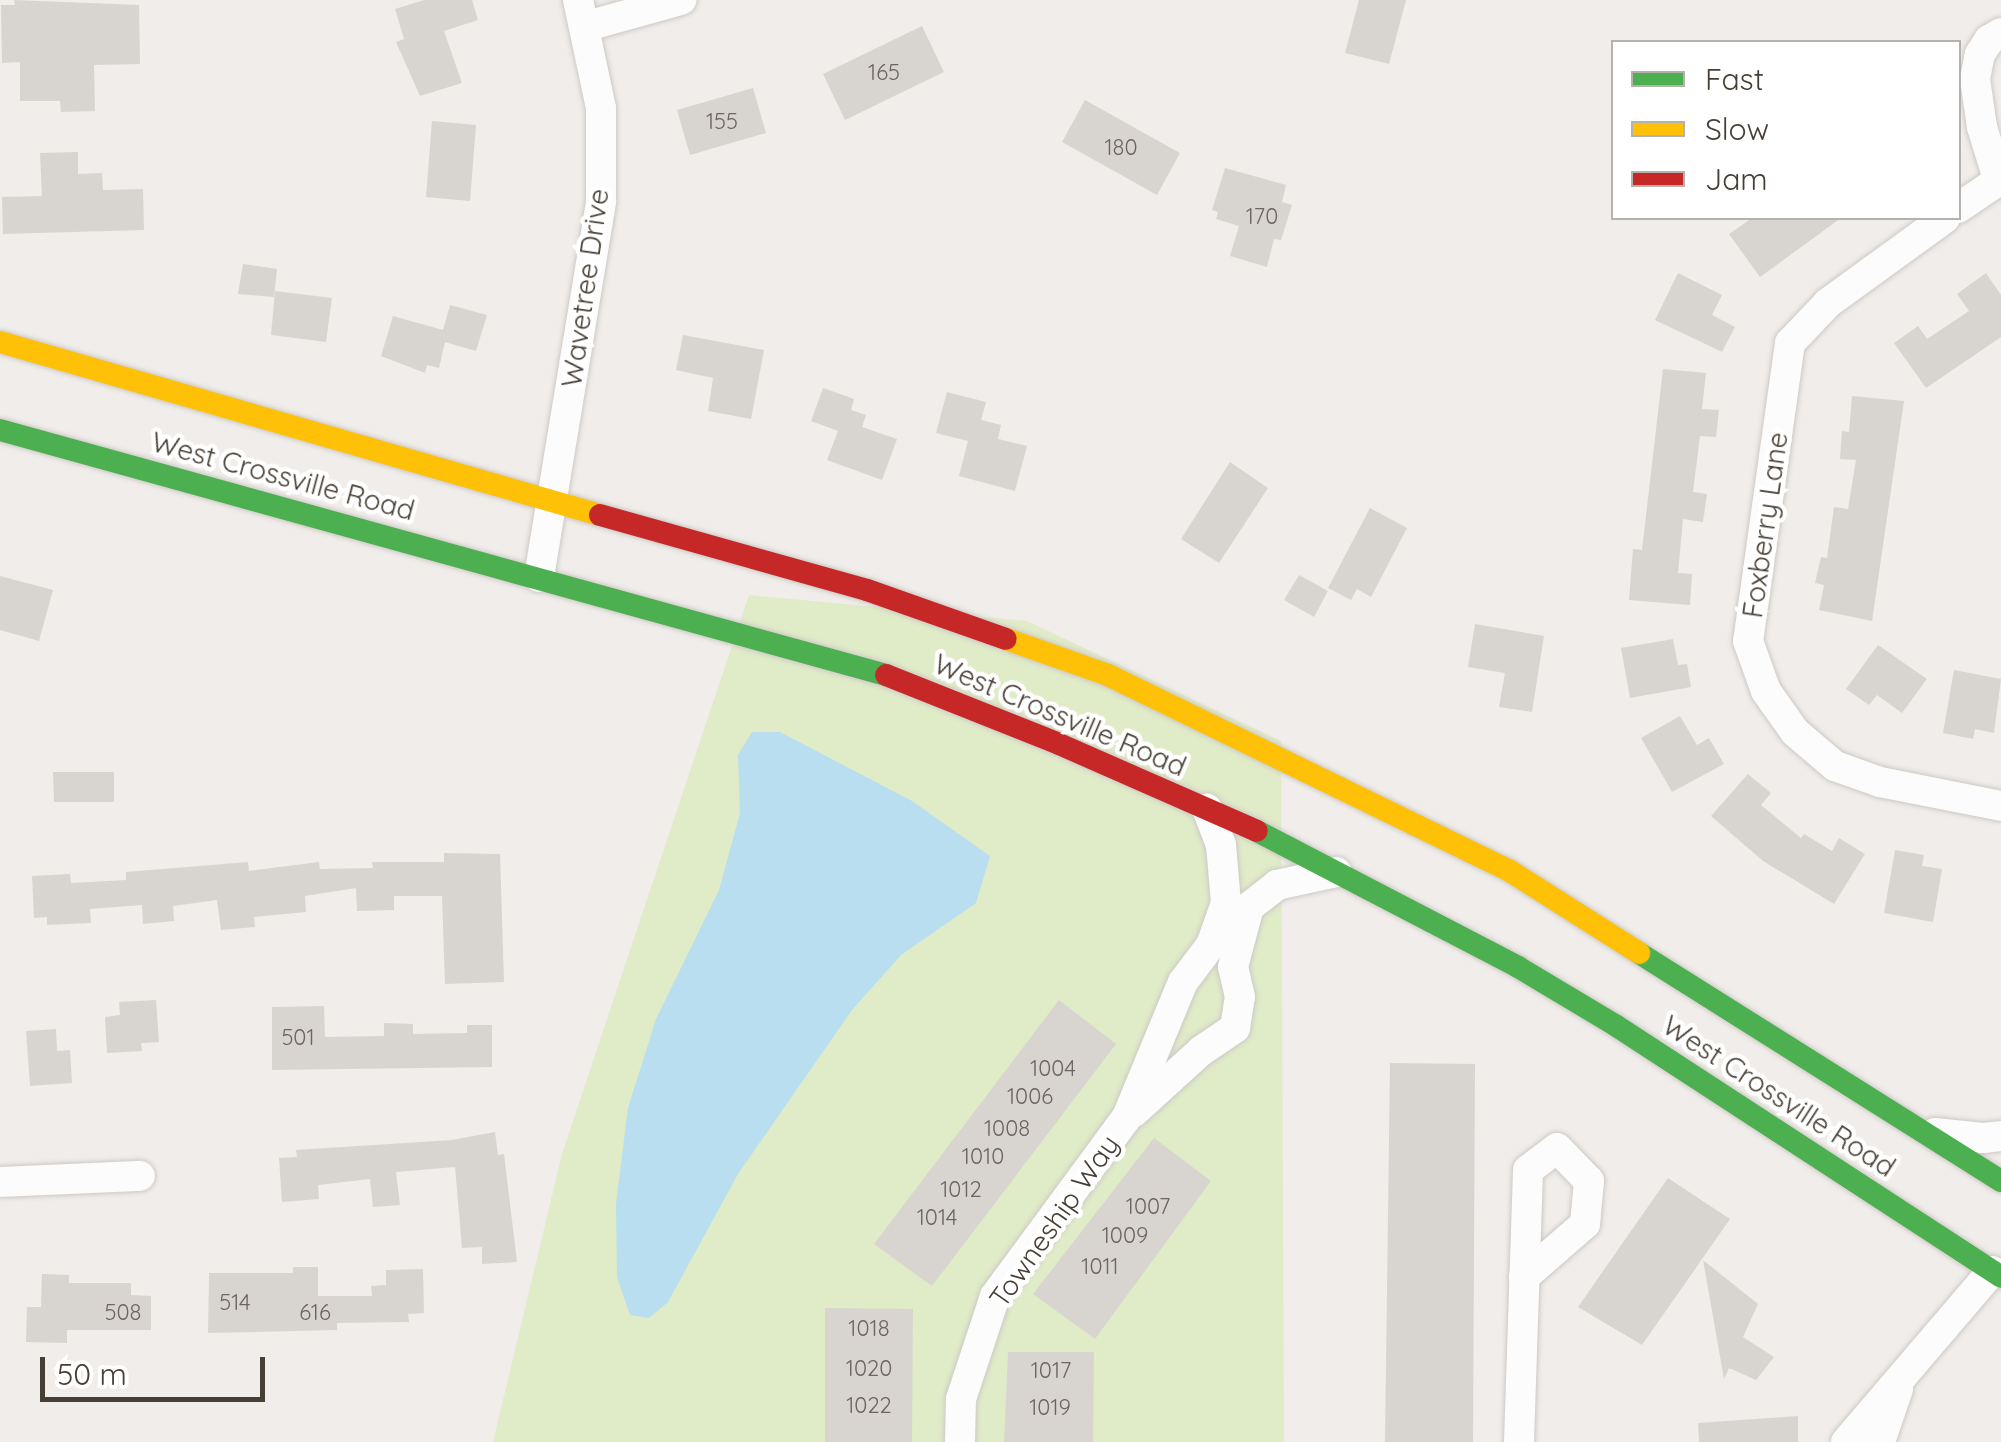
<!DOCTYPE html>
<html>
<head>
<meta charset="utf-8">
<style>
	body { margin:0 }
	#map { position:relative; width:2001px; height:1442px; overflow:hidden; background:#f0edea; font-family:Quicksand,sans-serif }
	div>[style] { position:absolute }
	[style*='--x'] { left:calc(var(--x)*1px); top:calc(var(--y)*1px); width:calc(var(--w)*1px); rotate:calc(var(--a)*1deg) }
	.green>* { inset:0; background:#e0ebc8 }
	.water>* { inset:0; background:#b8def0 }
	.building>* { inset:0; background:#d8d5d1 }
	.roads { filter:drop-shadow(0 0 2px #cdc9c5) drop-shadow(0 0 2px #cdc9c5) }
	.street>* { height:30px; margin:-15px; padding:0 15px; transform-origin:15px; border-radius:15px; background:#fdfcfc }
	.fast>* { height:22px; margin:-11px; padding:0 11px; transform-origin:11px; border-radius:11px; background:#4caf50 }
	.slow>* { height:22px; margin:-11px; padding:0 11px; transform-origin:11px; border-radius:11px; background:#ffc107 }
	.jam>* { height:22px; margin:-11px; padding:0 11px; transform-origin:11px; border-radius:11px; background:#c62828 }
	span { translate:-50% -50%; white-space:nowrap; text-align:center; line-height:1.15; -webkit-text-stroke:9px #fff; paint-order:stroke }
	.number-label { font-size:22px; color:#6d655e }
	.number-label span { -webkit-text-stroke-width:0 }
	.street-label { font-size:28px; color:#473e35 }
	.legend { position:absolute; left:1611px; top:40px; width:350px; height:180px; box-sizing:border-box; background:#fff; border:2px solid #b5b2ae; margin:0; padding:12px 18px; list-style:none; font-size:30px; color:#473e35 }
	.legend li { display:flex; align-items:center; gap:20px; height:50px }
	.legend b { width:50px; border:2px solid #b5b2ae }
	.scale { position:absolute; left:40px; top:1357px; width:225px; height:45px; box-sizing:border-box; border:5px solid #473e35; border-top:0; padding-left:12px; font-size:30px; line-height:35px; white-space:nowrap; color:#473e35; -webkit-text-stroke:8px #fff; paint-order:stroke }
</style>
</head>
<body>
<div id="map">
	<div class="green">
		<div style="clip-path:polygon(749px 595px,1027px 621px,1281px 741px,1284px 1442px,493px 1442px,562px 1154px)"></div>
	</div>
	<div class="water">
		<div style="clip-path:polygon(752px 732px,780px 732px,912px 801px,990px 856px,976px 903px,901px 955px,852px 1010px,738px 1174px,668px 1302px,649px 1318px,630px 1315px,617px 1277px,616px 1204px,628px 1108px,656px 1019px,719px 890px,740px 813px,738px 755px)"></div>
	</div>
	<div class="building">
		<div style="clip-path:polygon(14px 0,139px 5px,140px 64px,94px 65px,95px 111px,61px 112px,60px 101px,20px 101px,20px 62px,2px 63px,1px 5px,15px 5px)"></div>
		<div style="clip-path:polygon(424px 0,472px 0,478px 20px,444px 31px,462px 83px,420px 96px,396px 42px,404px 39px,395px 9px)"></div>
		<div style="clip-path:polygon(1359px 0,1406px 0,1389px 64px,1345px 53px)"></div>
		<div style="clip-path:polygon(922px 26px,944px 72px,845px 120px,823px 74px)"></div>
		<div style="clip-path:polygon(753px 88px,766px 133px,690px 155px,677px 110px)"></div>
		<div style="clip-path:polygon(1085px 100px,1180px 153px,1157px 195px,1062px 142px)"></div>
		<div style="clip-path:polygon(432px 121px,476px 125px,470px 201px,426px 197px)"></div>
		<div style="clip-path:polygon(78px 152px,78px 174px,102px 173px,103px 190px,143px 189px,144px 230px,3px 234px,2px 197px,42px 196px,40px 153px)"></div>
		<div style="clip-path:polygon(1225px 168px,1286px 185px,1282px 202px,1292px 205px,1281px 240px,1274px 239px,1267px 267px,1230px 256px,1239px 226px,1216px 219px,1218px 212px,1212px 210px)"></div>
		<div style="clip-path:polygon(1752px 218px,1841px 218px,1760px 277px,1729px 234px)"></div>
		<div style="clip-path:polygon(243px 264px,277px 269px,274px 297px,238px 294px)"></div>
		<div style="clip-path:polygon(1678px 273px,1722px 295px,1712px 315px,1735px 327px,1722px 352px,1655px 320px)"></div>
		<div style="clip-path:polygon(1986px 273px,2001px 295px,2001px 337px,1926px 388px,1894px 343px,1918px 326px,1927px 339px,1969px 311px,1957px 294px)"></div>
		<div style="clip-path:polygon(275px 291px,332px 298px,326px 342px,271px 335px)"></div>
		<div style="clip-path:polygon(450px 305px,487px 315px,476px 351px,445px 342px,439px 368px,427px 365px,425px 373px,381px 356px,393px 316px,443px 330px)"></div>
		<div style="clip-path:polygon(683px 335px,764px 350px,751px 419px,708px 411px,713px 378px,676px 370px)"></div>
		<div style="clip-path:polygon(1663px 369px,1706px 373px,1702px 409px,1719px 410px,1716px 437px,1700px 436px,1693px 492px,1707px 494px,1703px 522px,1683px 519px,1678px 573px,1692px 574px,1690px 605px,1629px 600px,1633px 549px,1642px 550px)"></div>
		<div style="clip-path:polygon(823px 388px,854px 399px,851px 410px,866px 415px,862px 427px,897px 439px,882px 480px,827px 460px,838px 431px,811px 421px)"></div>
		<div style="clip-path:polygon(947px 392px,986px 402px,981px 420px,1001px 425px,998px 439px,1027px 446px,1015px 491px,959px 476px,968px 441px,936px 433px)"></div>
		<div style="clip-path:polygon(1852px 396px,1904px 401px,1872px 621px,1819px 610px,1824px 585px,1815px 583px,1821px 557px,1827px 558px,1834px 507px,1848px 509px,1856px 460px,1840px 459px,1842px 431px,1849px 432px)"></div>
		<div style="clip-path:polygon(1230px 462px,1268px 488px,1219px 563px,1181px 539px)"></div>
		<div style="clip-path:polygon(1370px 508px,1407px 528px,1371px 597px,1357px 589px,1351px 600px,1328px 588px)"></div>
		<div style="clip-path:polygon(1299px 575px,1328px 591px,1314px 617px,1284px 600px)"></div>
		<div style="clip-path:polygon(0 576px,53px 590px,39px 641px,0 630px)"></div>
		<div style="clip-path:polygon(1475px 624px,1544px 636px,1532px 712px,1499px 707px,1505px 673px,1468px 667px)"></div>
		<div style="clip-path:polygon(1673px 639px,1678px 665px,1687px 664px,1691px 687px,1630px 698px,1621px 648px)"></div>
		<div style="clip-path:polygon(1878px 645px,1927px 679px,1902px 713px,1877px 695px,1869px 705px,1846px 689px)"></div>
		<div style="clip-path:polygon(1954px 670px,2001px 679px,1994px 733px,1975px 729px,1973px 739px,1943px 733px)"></div>
		<div style="clip-path:polygon(1680px 716px,1697px 745px,1709px 738px,1724px 764px,1672px 792px,1641px 738px)"></div>
		<div style="clip-path:polygon(53px 772px,114px 772px,114px 802px,54px 802px)"></div>
		<div style="clip-path:polygon(1748px 774px,1771px 793px,1761px 805px,1801px 838px,1804px 834px,1832px 851px,1839px 838px,1865px 854px,1834px 904px,1763px 861px,1711px 816px)"></div>
		<div style="clip-path:polygon(1895px 850px,1924px 855px,1922px 866px,1942px 869px,1933px 922px,1884px 913px)"></div>
		<div style="clip-path:polygon(444px 853px,500px 854px,504px 982px,445px 984px,442px 896px,394px 896px,394px 910px,357px 911px,356px 888px,305px 896px,306px 912px,254px 917px,255px 927px,221px 930px,217px 900px,173px 906px,174px 921px,143px 924px,142px 905px,90px 909px,91px 923px,47px 925px,47px 917px,34px 918px,32px 876px,70px 874px,71px 883px,126px 880px,126px 872px,248px 862px,249px 871px,319px 862px,320px 869px,373px 868px,372px 862px,444px 862px)"></div>
		<div style="clip-path:polygon(156px 1000px,159px 1042px,141px 1043px,142px 1051px,107px 1053px,105px 1017px,120px 1015px,119px 1002px)"></div>
		<div style="clip-path:polygon(1059px 1000px,1116px 1044px,932px 1286px,874px 1244px)"></div>
		<div style="clip-path:polygon(324px 1006px,325px 1037px,384px 1036px,384px 1023px,413px 1024px,413px 1034px,467px 1033px,467px 1025px,492px 1025px,492px 1067px,272px 1070px,272px 1007px)"></div>
		<div style="clip-path:polygon(56px 1029px,57px 1051px,70px 1050px,72px 1083px,30px 1086px,26px 1031px)"></div>
		<div style="clip-path:polygon(1390px 1063px,1475px 1064px,1473px 1442px,1385px 1442px)"></div>
		<div style="clip-path:polygon(495px 1132px,498px 1155px,504px 1154px,517px 1262px,482px 1264px,482px 1247px,462px 1248px,455px 1167px,396px 1172px,400px 1205px,373px 1207px,370px 1179px,318px 1185px,319px 1199px,282px 1202px,279px 1158px,297px 1157px,296px 1150px,452px 1140px)"></div>
		<div style="clip-path:polygon(1154px 1138px,1211px 1181px,1095px 1339px,1033px 1294px)"></div>
		<div style="clip-path:polygon(1668px 1178px,1730px 1219px,1642px 1345px,1578px 1307px)"></div>
		<div style="clip-path:polygon(1703px 1260px,1758px 1304px,1743px 1337px,1774px 1357px,1756px 1380px,1729px 1368px,1724px 1379px)"></div>
		<div style="clip-path:polygon(293px 1267px,318px 1267px,318px 1296px,372px 1296px,371px 1286px,386px 1285px,386px 1270px,423px 1269px,424px 1313px,408px 1314px,409px 1322px,337px 1323px,337px 1330px,208px 1333px,209px 1273px,293px 1273px)"></div>
		<div style="clip-path:polygon(42px 1274px,69px 1275px,69px 1283px,131px 1283px,131px 1295px,151px 1296px,151px 1330px,67px 1330px,67px 1343px,26px 1342px,27px 1307px,41px 1307px)"></div>
		<div style="clip-path:polygon(825px 1308px,913px 1309px,912px 1442px,825px 1442px)"></div>
		<div style="clip-path:polygon(1008px 1352px,1094px 1352px,1093px 1442px,1004px 1442px)"></div>
		<div style="clip-path:polygon(1798px 1416px,1798px 1442px,1699px 1442px,1698px 1423px)"></div>
	</div>
	<div class="roads">
		<div class="street">
			<div style="--x:587;--y:26;--w:98;--a:-15.5"></div>
			<div style="--x:1998;--y:179;--w:54;--a:-107.1"></div>
			<div style="--x:1982;--y:127;--w:49;--a:-98.3"></div>
			<div style="--x:1975;--y:79;--w:25;--a:-79"></div>
			<div style="--x:1980;--y:54;--w:17;--a:-57"></div>
			<div style="--x:1989;--y:40;--w:14;--a:-30"></div>
			<div style="--x:1958;--y:208;--w:52;--a:-34"></div>
			<div style="--x:1945;--y:218;--w:145;--a:144"></div>
			<div style="--x:1828;--y:303;--w:55;--a:133.5"></div>
			<div style="--x:1790;--y:343;--w:301;--a:98"></div>
			<div style="--x:1748;--y:641;--w:53;--a:70.2"></div>
			<div style="--x:1766;--y:691;--w:50;--a:54.7"></div>
			<div style="--x:1795;--y:732;--w:52;--a:40.4"></div>
			<div style="--x:1835;--y:766;--w:48;--a:19.6"></div>
			<div style="--x:1880;--y:782;--w:123;--a:11.2"></div>
			<div style="--x:539;--y:577;--w:381;--a:-80.6"></div>
			<div style="--x:601;--y:201;--w:93;--a:-90"></div>
			<div style="--x:601;--y:108;--w:110;--a:-102"></div>
			<div style="--x:1134;--y:1112;--w:91;--a:-42.3"></div>
			<div style="--x:1201;--y:1051;--w:41;--a:-34.1"></div>
			<div style="--x:1235;--y:1028;--w:31;--a:-81"></div>
			<div style="--x:1240;--y:997;--w:31;--a:-103"></div>
			<div style="--x:1233;--y:967;--w:62;--a:-75.1"></div>
			<div style="--x:1249;--y:907;--w:36;--a:-38"></div>
			<div style="--x:1277;--y:885;--w:61;--a:-12.2"></div>
			<div style="--x:1935;--y:1133;--w:48;--a:5.9"></div>
			<div style="--x:1983;--y:1138;--w:18;--a:-6"></div>
			<div style="--x:0;--y:1182;--w:140;--a:-2.5"></div>
			<div style="--x:960;--y:1442;--w:43;--a:-88.7"></div>
			<div style="--x:961;--y:1399;--w:108;--a:-71.7"></div>
			<div style="--x:995;--y:1296;--w:222;--a:-53.6"></div>
			<div style="--x:1127;--y:1117;--w:146;--a:-67.5"></div>
			<div style="--x:1183;--y:982;--w:46;--a:-52.9"></div>
			<div style="--x:1211;--y:945;--w:45;--a:-70.3"></div>
			<div style="--x:1226;--y:903;--w:58;--a:-94.9"></div>
			<div style="--x:1221;--y:845;--w:39;--a:-111"></div>
			<div style="--x:1519;--y:1442;--w:272;--a:-88.1"></div>
			<div style="--x:1528;--y:1170;--w:36;--a:-37"></div>
			<div style="--x:1557;--y:1148;--w:46;--a:45.9"></div>
			<div style="--x:1589;--y:1181;--w:43;--a:95.3"></div>
			<div style="--x:1585;--y:1224;--w:81;--a:139"></div>
			<div style="--x:1846;--y:1442;--w:225;--a:-49.5"></div>
			<div style="--x:1880;--y:1442;--w:56;--a:-71.2"></div>
		</div>
		<div class="fast">
			<div style="--x:0;--y:430;--w:919;--a:15.46"></div>
			<div style="--x:1257;--y:831;--w:294;--a:27.5"></div>
			<div style="--x:1518;--y:967;--w:113;--a:30.9"></div>
			<div style="--x:1615;--y:1025;--w:461;--a:33.1"></div>
			<div style="--x:1639;--y:953;--w:428;--a:32.2"></div>
		</div>
		<div class="slow">
			<div style="--x:0;--y:342;--w:624;--a:16.08"></div>
			<div style="--x:1006;--y:639;--w:108;--a:19.4"></div>
			<div style="--x:1108;--y:675;--w:447;--a:26"></div>
			<div style="--x:1510;--y:871;--w:153;--a:32.4"></div>
		</div>
		<div class="jam">
			<div style="--x:600;--y:515;--w:277;--a:15.7"></div>
			<div style="--x:867;--y:590;--w:147;--a:19.4"></div>
			<div style="--x:886;--y:675;--w:186;--a:21.7"></div>
			<div style="--x:1059;--y:744;--w:216;--a:23.7"></div>
		</div>
	</div>
	<div class="number-label">
		<span style="left:884px;top:73px">165</span>
		<span style="left:722px;top:122px">155</span>
		<span style="left:1121px;top:148px">180</span>
		<span style="left:1262px;top:217px">170</span>
		<span style="left:298px;top:1038px">501</span>
		<span style="left:1053px;top:1069px">1004</span>
		<span style="left:1030px;top:1097px">1006</span>
		<span style="left:1007px;top:1129px">1008</span>
		<span style="left:983px;top:1157px">1010</span>
		<span style="left:961px;top:1190px">1012</span>
		<span style="left:1148px;top:1207px">1007</span>
		<span style="left:937px;top:1218px">1014</span>
		<span style="left:1125px;top:1236px">1009</span>
		<span style="left:1100px;top:1267px">1011</span>
		<span style="left:235px;top:1303px">514</span>
		<span style="left:123px;top:1313px">508</span>
		<span style="left:315px;top:1313px">616</span>
		<span style="left:869px;top:1329px">1018</span>
		<span style="left:869px;top:1369px">1020</span>
		<span style="left:1051px;top:1371px">1017</span>
		<span style="left:869px;top:1406px">1022</span>
		<span style="left:1050px;top:1408px">1019</span>
	</div>
	<div class="street-label">
		<span style="left:585px;top:288px;rotate:-82deg">Wavetree Drive</span>
		<span style="left:283px;top:476px;rotate:15deg">West Crossville Road</span>
		<span style="left:1765px;top:525px;rotate:-82deg">Foxberry Lane</span>
		<span style="left:1060px;top:715px;rotate:23deg">West Crossville Road</span>
		<span style="left:1779px;top:1096px;rotate:33deg">West Crossville Road</span>
		<span style="left:1054px;top:1221px;rotate:-55deg">Towneship Way</span>
	</div>
	<ul class="legend">
	<li><b style="height:12px;background:#4caf50"></b>Fast</li>
	<li><b style="height:12px;background:#ffc107"></b>Slow</li>
	<li><b style="height:12px;background:#c62828"></b>Jam</li>
	</ul>
	<div class="scale">50 m</div>
</div>
</body>
</html>
